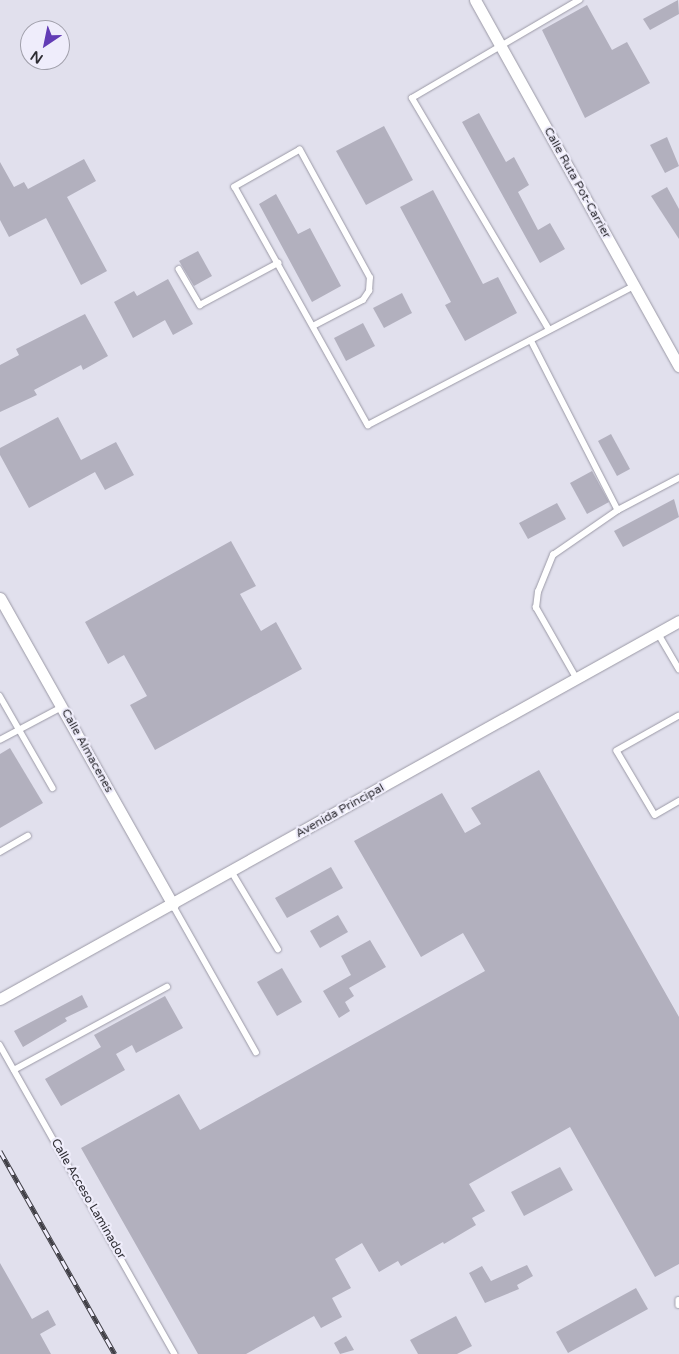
<!DOCTYPE html>
<html>
<head>
<meta charset="utf-8">
<style>
	body { margin:0 }
	#map { position:relative; width:679px; height:1354px; overflow:hidden; background:#e1e0ed; font-family:"Varela Round",sans-serif }
	div>[style] { position:absolute }
	[style*='--x'] { left:calc(var(--x)*1px); top:calc(var(--y)*1px); width:calc(var(--w)*1px); rotate:calc(var(--a)*1deg) }
	.building>* { inset:0; background:#b2b0be }
	.roads { filter:drop-shadow(0 0 1px #9b99a6) drop-shadow(0 0 1px #9b99a6) }
	.service>* { height:5.5px; margin:-2.75px; padding:0 2.75px; transform-origin:2.75px; border-radius:2.75px; background:#fff }
	.minor>* { height:11px; margin:-5.5px; padding:0 5.5px; transform-origin:5.5px; border-radius:5.5px; background:#fff }
	.rail>* { height:5px; margin-top:-2.5px; transform-origin:0; background:repeating-linear-gradient(90deg,#efedfb 0 9px,#403f46 0 18px); box-sizing:border-box; border-block:1px solid #403f46 }
	span { translate:-50% -50%; white-space:nowrap; text-align:center; line-height:1.15; -webkit-text-stroke:4.5px #efedfb; paint-order:stroke }
	.street-label { font-size:12px; color:#2d2c32 }
	.north { position:absolute; left:20px; top:20px; width:50px; height:50px; box-sizing:border-box; background:#efedfb; border:1px solid #a1a0ab; border-radius:50%; rotate:214deg; font-size:14px; font-weight:700; line-height:20px; text-align:center; color:#2d2c32 }
	.north::after { content:''; display:block; margin:auto; width:18px; height:22px; background:#623cb5; clip-path:polygon(50% 0,100% 100%,50% 72%,0 100%) }
</style>
</head>
<body>
<div id="map">
	<div class="building">
		<div style="clip-path:polygon(678px 0,679px 14px,650px 30px,643px 19px)"></div>
		<div style="clip-path:polygon(587px 5px,612px 50px,627px 42px,650px 83px,585px 118px,542px 30px)"></div>
		<div style="clip-path:polygon(479px 113px,506px 162px,514px 157px,529px 185px,518px 192px,538px 230px,550px 223px,565px 249px,540px 263px,462px 122px)"></div>
		<div style="clip-path:polygon(384px 126px,413px 180px,366px 205px,336px 151px)"></div>
		<div style="clip-path:polygon(667px 137px,679px 166px,665px 173px,650px 145px)"></div>
		<div style="clip-path:polygon(84px 159px,96px 181px,67px 197px,107px 271px,81px 285px,46px 218px,9px 237px,0 220px,0 162px,14px 187px,24px 182px,28px 189px)"></div>
		<div style="clip-path:polygon(667px 187px,679px 209px,679px 239px,651px 196px)"></div>
		<div style="clip-path:polygon(433px 190px,483px 284px,498px 277px,517px 313px,465px 341px,445px 305px,451px 302px,400px 207px)"></div>
		<div style="clip-path:polygon(276px 194px,298px 234px,310px 228px,341px 286px,312px 302px,259px 204px)"></div>
		<div style="clip-path:polygon(198px 251px,212px 276px,194px 286px,179px 261px)"></div>
		<div style="clip-path:polygon(168px 279px,193px 324px,173px 335px,165px 320px,133px 338px,114px 302px,134px 291px,137px 296px)"></div>
		<div style="clip-path:polygon(402px 293px,412px 313px,384px 328px,373px 308px)"></div>
		<div style="clip-path:polygon(85px 314px,108px 356px,83px 370px,81px 365px,34px 390px,37px 395px,0 412px,0 365px,19px 355px,16px 349px)"></div>
		<div style="clip-path:polygon(363px 323px,375px 346px,346px 361px,334px 338px)"></div>
		<div style="clip-path:polygon(58px 417px,81px 460px,116px 442px,134px 475px,105px 490px,95px 472px,29px 508px,0 455px,0 448px)"></div>
		<div style="clip-path:polygon(611px 434px,630px 469px,617px 476px,598px 441px)"></div>
		<div style="clip-path:polygon(592px 471px,609px 502px,587px 514px,570px 483px)"></div>
		<div style="clip-path:polygon(674px 499px,679px 517px,623px 547px,614px 531px)"></div>
		<div style="clip-path:polygon(557px 503px,566px 519px,528px 539px,519px 523px)"></div>
		<div style="clip-path:polygon(231px 541px,256px 586px,240px 594px,261px 631px,276px 622px,302px 669px,155px 750px,130px 705px,147px 696px,124px 655px,108px 664px,85px 622px)"></div>
		<div style="clip-path:polygon(10px 748px,43px 803px,0 828px,0 754px)"></div>
		<div style="clip-path:polygon(539px 770px,679px 1017px,679px 1264px,655px 1277px,570px 1127px,469px 1184px,485px 1211px,472px 1218px,476px 1225px,444px 1244px,443px 1242px,401px 1266px,398px 1261px,379px 1272px,362px 1243px,335px 1259px,351px 1288px,332px 1298px,342px 1317px,321px 1328px,314px 1316px,246px 1354px,198px 1354px,81px 1148px,179px 1094px,200px 1130px,485px 971px,463px 933px,421px 957px,354px 841px,442px 793px,465px 833px,481px 824px,471px 808px)"></div>
		<div style="clip-path:polygon(331px 867px,343px 888px,287px 918px,275px 898px)"></div>
		<div style="clip-path:polygon(338px 915px,348px 932px,320px 948px,310px 931px)"></div>
		<div style="clip-path:polygon(370px 940px,386px 967px,349px 988px,354px 996px,345px 1002px,350px 1011px,339px 1018px,323px 991px,351px 975px,341px 956px)"></div>
		<div style="clip-path:polygon(282px 968px,302px 1002px,277px 1016px,257px 982px)"></div>
		<div style="clip-path:polygon(82px 995px,88px 1007px,65px 1018px,67px 1021px,23px 1047px,14px 1031px)"></div>
		<div style="clip-path:polygon(165px 996px,183px 1028px,136px 1053px,132px 1045px,116px 1054px,125px 1070px,61px 1106px,45px 1079px,101px 1047px,94px 1035px)"></div>
		<div style="clip-path:polygon(560px 1167px,573px 1190px,524px 1216px,511px 1192px)"></div>
		<div style="clip-path:polygon(0 1263px,32px 1319px,48px 1310px,56px 1325px,40px 1334px,51px 1354px,0 1354px)"></div>
		<div style="clip-path:polygon(527px 1265px,533px 1276px,517px 1285px,519px 1289px,485px 1303px,469px 1273px,482px 1266px,491px 1281px)"></div>
		<div style="clip-path:polygon(636px 1288px,648px 1309px,568px 1353px,556px 1332px)"></div>
		<div style="clip-path:polygon(456px 1316px,472px 1346px,457px 1354px,418px 1354px,410px 1340px)"></div>
		<div style="clip-path:polygon(346px 1336px,354px 1350px,340px 1354px,334px 1343px)"></div>
	</div>
	<div class="roads">
		<div class="service">
			<div style="--x:179;--y:269;--w:42;--a:59.7"></div>
			<div style="--x:200;--y:305;--w:89;--a:-28.3"></div>
			<div style="--x:313;--y:326;--w:56;--a:-27.5"></div>
			<div style="--x:363;--y:300;--w:11;--a:-56"></div>
			<div style="--x:369;--y:291;--w:13;--a:-86"></div>
			<div style="--x:370;--y:278;--w:146;--a:-118.7"></div>
			<div style="--x:300;--y:150;--w:75;--a:150.4"></div>
			<div style="--x:235;--y:187;--w:273;--a:60.8"></div>
			<div style="--x:368;--y:425;--w:300;--a:-27.6"></div>
			<div style="--x:549;--y:330;--w:269;--a:-120.6"></div>
			<div style="--x:412;--y:98;--w:194;--a:-30.4"></div>
			<div style="--x:531;--y:340;--w:191;--a:62.9"></div>
			<div style="--x:658;--y:633;--w:42;--a:59.7"></div>
			<div style="--x:576;--y:678;--w:81;--a:-119.7"></div>
			<div style="--x:536;--y:608;--w:16;--a:-83"></div>
			<div style="--x:538;--y:592;--w:40;--a:-68"></div>
			<div style="--x:553;--y:555;--w:79;--a:-34.7"></div>
			<div style="--x:618;--y:510;--w:69;--a:-27.7"></div>
			<div style="--x:0;--y:696;--w:106;--a:60.1"></div>
			<div style="--x:679;--y:716;--w:71;--a:150.6"></div>
			<div style="--x:617;--y:751;--w:74;--a:59.3"></div>
			<div style="--x:655;--y:815;--w:28;--a:-30"></div>
			<div style="--x:0;--y:740;--w:70;--a:-28"></div>
			<div style="--x:0;--y:852;--w:32;--a:-30"></div>
			<div style="--x:232;--y:872;--w:90;--a:59.1"></div>
			<div style="--x:173;--y:905;--w:169;--a:60.5"></div>
			<div style="--x:0;--y:1045;--w:355;--a:60.5"></div>
			<div style="--x:14;--y:1070;--w:174;--a:-28.5"></div>
			<div style="--x:679;--y:1300;--w:5;--a:90"></div>
		</div>
		<div class="minor">
			<div style="--x:475;--y:0;--w:419;--a:60.9"></div>
			<div style="--x:0;--y:598;--w:352;--a:60.6"></div>
			<div style="--x:0;--y:999;--w:777;--a:-29.1"></div>
		</div>
	</div>
	<div class="rail">
		<div style="--x:0;--y:1151;--w:233;--a:60.5"></div>
	</div>
	<div class="street-label">
		<span style="left:577px;top:183px;rotate:61deg">Calle Ruta Pot-Carrier</span>
		<span style="left:87px;top:751px;rotate:61deg">Calle Almacenes</span>
		<span style="left:340px;top:811px;rotate:-29deg">Avenida Principal</span>
		<span style="left:88px;top:1199px;rotate:60deg">Calle Acceso Laminador</span>
	</div>
	<div class="north">N</div>
</div>
</body>
</html>
